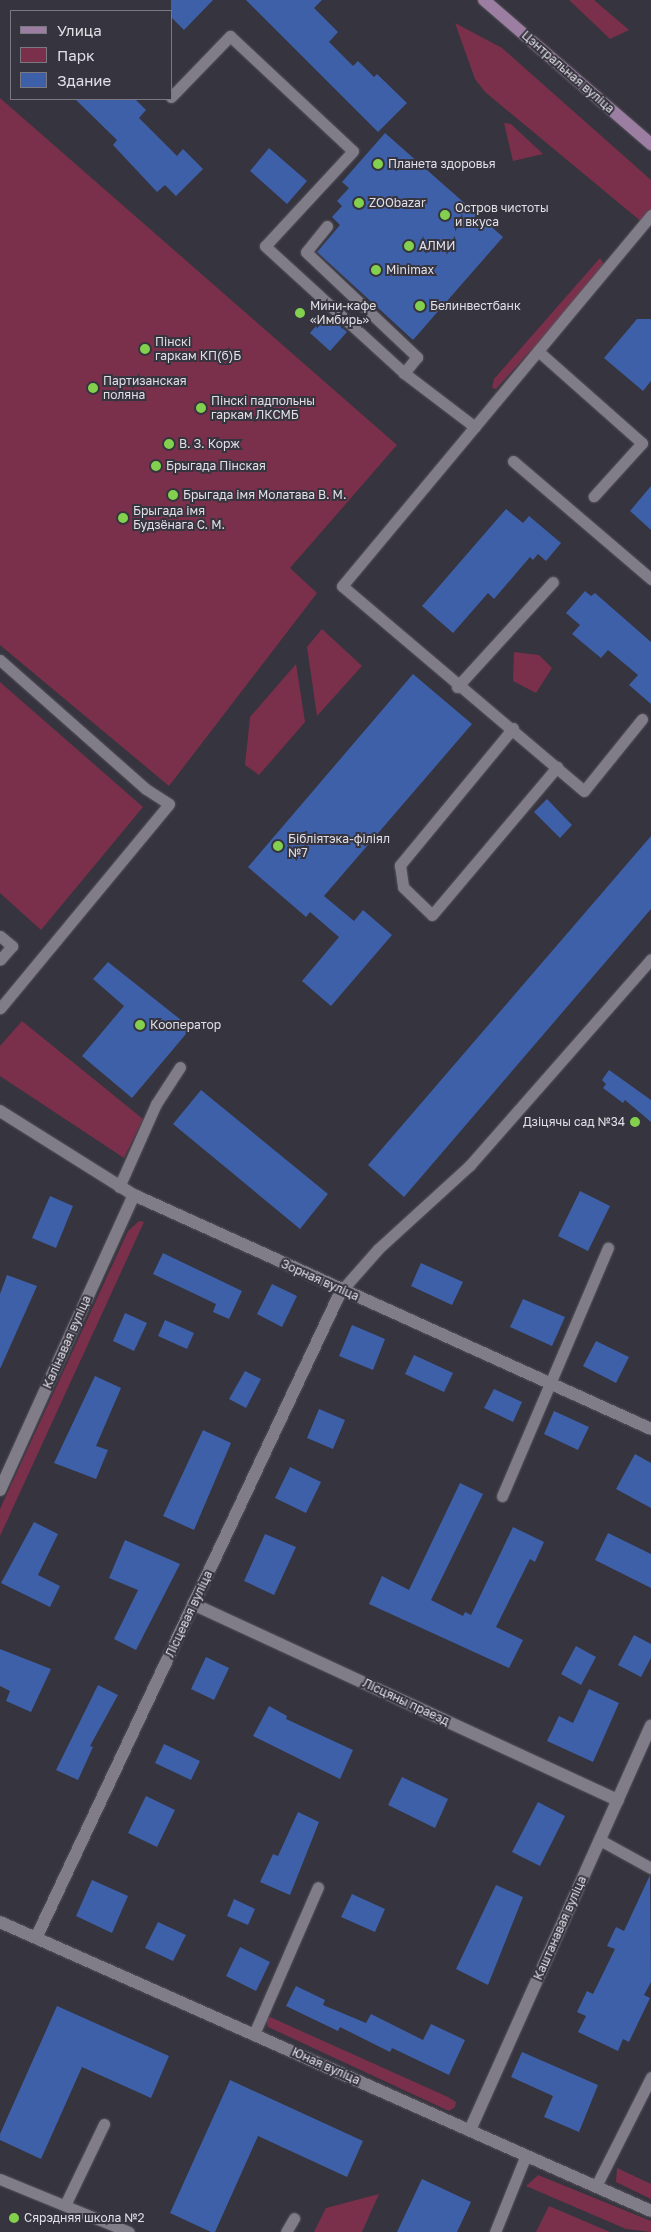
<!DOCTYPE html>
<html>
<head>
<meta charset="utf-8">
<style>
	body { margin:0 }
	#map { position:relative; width:651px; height:2232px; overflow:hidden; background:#36343e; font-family:"Golos Text",sans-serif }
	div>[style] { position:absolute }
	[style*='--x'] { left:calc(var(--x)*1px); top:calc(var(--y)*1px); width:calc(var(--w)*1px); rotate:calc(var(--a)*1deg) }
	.green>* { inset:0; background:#7a304b }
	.building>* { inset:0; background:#3d60a8 }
	.roads { filter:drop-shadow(0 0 1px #55525b) drop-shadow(0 0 1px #55525b) }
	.service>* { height:11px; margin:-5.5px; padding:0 5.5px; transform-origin:5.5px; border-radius:5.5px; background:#807d89 }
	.minor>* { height:12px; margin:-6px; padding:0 6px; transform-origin:6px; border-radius:6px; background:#807d89 }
	.tertiary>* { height:12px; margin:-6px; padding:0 6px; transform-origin:6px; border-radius:6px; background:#807d89 }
	.secondary>* { height:12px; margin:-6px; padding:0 6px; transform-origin:6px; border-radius:6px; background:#9c7ea2 }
	.dots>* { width:14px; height:14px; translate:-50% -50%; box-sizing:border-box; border:2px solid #36343e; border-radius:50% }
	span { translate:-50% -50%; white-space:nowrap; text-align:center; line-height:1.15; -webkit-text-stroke:4px #36343e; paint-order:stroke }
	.street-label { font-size:12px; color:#e1dfe6 }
	.poi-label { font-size:12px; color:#e1dfe6 }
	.left { translate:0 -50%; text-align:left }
	.right { translate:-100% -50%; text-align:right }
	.legend { position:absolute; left:10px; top:10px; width:162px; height:90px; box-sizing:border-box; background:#36343e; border:1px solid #7a7881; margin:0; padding:6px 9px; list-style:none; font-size:15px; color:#e1dfe6 }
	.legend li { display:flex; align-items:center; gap:10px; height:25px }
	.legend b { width:25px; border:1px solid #7a7881 }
</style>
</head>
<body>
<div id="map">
	<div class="green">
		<div style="clip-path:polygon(569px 0,594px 0,629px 30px,610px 39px)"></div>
		<div style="clip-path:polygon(455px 23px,502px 48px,651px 180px,651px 215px,643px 223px,485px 92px,475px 79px)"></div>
		<div style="clip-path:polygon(0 98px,397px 445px,290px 568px,317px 593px,169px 786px,0 645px)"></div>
		<div style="clip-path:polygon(504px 123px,511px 124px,543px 154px,513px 161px)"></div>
		<div style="clip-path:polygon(600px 258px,606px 267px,496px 389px,492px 388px,494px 379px)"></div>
		<div style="clip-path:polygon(322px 629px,362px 666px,317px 716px,307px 647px)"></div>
		<div style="clip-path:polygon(514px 652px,539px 655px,552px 668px,536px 693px,513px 681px)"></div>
		<div style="clip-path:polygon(296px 664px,305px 722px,259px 775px,245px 765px,250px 717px)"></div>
		<div style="clip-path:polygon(0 682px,143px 807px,41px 930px,0 893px)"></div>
		<div style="clip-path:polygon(22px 1021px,143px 1119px,124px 1158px,0 1076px,0 1046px)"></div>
		<div style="clip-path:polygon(139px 1221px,144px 1222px,0 1536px,0 1509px,128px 1231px)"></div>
		<div style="clip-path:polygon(270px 2017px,448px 2097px,456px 2102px,455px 2107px,449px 2111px,268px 2027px,266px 2020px)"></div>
		<div style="clip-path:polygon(617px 2168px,651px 2184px,651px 2199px,616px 2182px)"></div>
		<div style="clip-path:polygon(538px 2175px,651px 2221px,651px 2232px,626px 2229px,526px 2186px)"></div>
		<div style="clip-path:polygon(379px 2194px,362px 2232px,314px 2232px,326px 2208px)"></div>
		<div style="clip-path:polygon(549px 2206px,610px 2232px,536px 2232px)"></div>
	</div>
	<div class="building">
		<div style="clip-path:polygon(171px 0,213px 0,184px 30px,171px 17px)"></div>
		<div style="clip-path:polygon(246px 0,322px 0,314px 8px,338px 32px,329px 42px,353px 66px,358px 61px,374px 77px,377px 74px,407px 103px,378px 132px)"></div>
		<div style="clip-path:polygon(75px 99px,135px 99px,146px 110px,139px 118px,177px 156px,183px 149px,203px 169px,176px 196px,165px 185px,157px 192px,113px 145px,117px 140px)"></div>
		<div style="clip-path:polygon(385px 133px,503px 237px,413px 340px,317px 252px,340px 225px,332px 217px,342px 206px,337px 201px,349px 188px,342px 182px)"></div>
		<div style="clip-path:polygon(269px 148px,307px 181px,287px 204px,250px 171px)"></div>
		<div style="clip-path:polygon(326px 314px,347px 332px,330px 351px,310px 333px)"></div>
		<div style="clip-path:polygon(637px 319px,651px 319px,651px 381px,643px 391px,604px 358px)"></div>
		<div style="clip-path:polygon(651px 486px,651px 530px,630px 511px)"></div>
		<div style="clip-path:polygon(506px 509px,523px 523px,529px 516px,561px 543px,546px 561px,538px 554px,533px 560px,530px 557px,494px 599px,488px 593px,453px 633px,422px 606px)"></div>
		<div style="clip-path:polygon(585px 591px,591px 596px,595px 593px,651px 642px,651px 704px,629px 685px,638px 675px,608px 650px,601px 658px,572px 634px,580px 625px,566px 613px)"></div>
		<div style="clip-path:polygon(413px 674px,472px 724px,324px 896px,354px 921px,363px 910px,392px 935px,331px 1006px,302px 981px,339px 937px,310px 912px,306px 917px,248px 867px)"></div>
		<div style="clip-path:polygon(547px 799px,572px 825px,560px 838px,534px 812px)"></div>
		<div style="clip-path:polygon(651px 836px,651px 909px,404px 1197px,368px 1165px)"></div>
		<div style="clip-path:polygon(108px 962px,191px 1028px,132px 1098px,82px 1056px,124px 1006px,93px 979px)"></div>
		<div style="clip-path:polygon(609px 1070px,651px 1100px,651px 1122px,625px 1100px,623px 1103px,603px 1088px,606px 1084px,602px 1080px)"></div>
		<div style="clip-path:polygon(201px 1090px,328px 1194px,300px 1229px,173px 1124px)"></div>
		<div style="clip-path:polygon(580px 1191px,610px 1206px,588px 1251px,558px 1236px)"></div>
		<div style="clip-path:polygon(50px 1196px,73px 1206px,56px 1248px,32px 1238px)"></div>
		<div style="clip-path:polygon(163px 1253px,242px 1291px,229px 1319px,213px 1312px,216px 1304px,153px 1274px)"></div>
		<div style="clip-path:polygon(421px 1263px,463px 1282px,452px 1305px,411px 1286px)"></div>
		<div style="clip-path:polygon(7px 1275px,37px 1286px,0 1369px,0 1294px)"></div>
		<div style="clip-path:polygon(272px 1284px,297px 1296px,282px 1327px,257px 1314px)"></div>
		<div style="clip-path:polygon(523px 1299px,565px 1317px,552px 1346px,510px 1327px)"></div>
		<div style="clip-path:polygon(125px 1313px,147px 1323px,134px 1351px,113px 1341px)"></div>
		<div style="clip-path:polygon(165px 1320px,194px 1333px,187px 1349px,158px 1336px)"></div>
		<div style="clip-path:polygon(352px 1325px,385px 1339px,373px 1370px,339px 1356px)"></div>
		<div style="clip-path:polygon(596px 1341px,629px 1357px,616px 1383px,583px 1366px)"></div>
		<div style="clip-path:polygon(414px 1355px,453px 1373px,444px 1392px,405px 1374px)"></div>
		<div style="clip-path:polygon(245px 1371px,261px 1379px,246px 1408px,229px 1399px)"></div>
		<div style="clip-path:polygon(95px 1376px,121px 1388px,96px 1446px,108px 1450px,96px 1479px,54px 1463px)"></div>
		<div style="clip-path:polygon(494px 1389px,522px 1402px,513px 1422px,484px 1408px)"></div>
		<div style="clip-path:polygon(319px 1409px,345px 1420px,333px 1449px,307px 1438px)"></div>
		<div style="clip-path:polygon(554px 1411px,589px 1427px,578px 1450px,544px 1434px)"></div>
		<div style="clip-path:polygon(203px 1430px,231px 1443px,194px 1530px,163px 1516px)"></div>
		<div style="clip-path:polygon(635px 1454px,651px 1463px,651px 1508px,616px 1489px)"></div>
		<div style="clip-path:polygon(290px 1467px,321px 1482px,306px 1513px,275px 1498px)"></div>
		<div style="clip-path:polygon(460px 1483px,483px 1494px,431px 1600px,463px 1616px,465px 1612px,471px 1615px,513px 1527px,544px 1542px,535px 1562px,530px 1559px,496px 1627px,523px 1640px,509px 1668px,369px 1604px,382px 1576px,409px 1590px)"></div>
		<div style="clip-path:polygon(34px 1522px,58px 1534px,38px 1575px,60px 1586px,50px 1607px,1px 1583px)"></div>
		<div style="clip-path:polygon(608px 1533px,651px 1554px,651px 1588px,595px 1560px)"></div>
		<div style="clip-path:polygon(265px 1534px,296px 1547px,274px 1595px,244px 1581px)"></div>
		<div style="clip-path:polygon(125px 1540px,180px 1564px,136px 1650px,114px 1639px,138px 1590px,109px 1578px)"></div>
		<div style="clip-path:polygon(634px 1635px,651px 1644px,651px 1658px,641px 1677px,618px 1665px)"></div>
		<div style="clip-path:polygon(576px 1646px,596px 1657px,581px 1685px,561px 1674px)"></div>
		<div style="clip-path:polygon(0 1649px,51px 1669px,31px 1712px,6px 1701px,10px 1691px,0 1686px)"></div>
		<div style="clip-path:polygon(206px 1657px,229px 1668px,214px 1700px,191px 1689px)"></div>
		<div style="clip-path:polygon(98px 1685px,118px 1695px,90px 1746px,93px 1747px,78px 1780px,56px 1770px)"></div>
		<div style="clip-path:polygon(589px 1689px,619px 1703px,593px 1762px,547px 1741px,559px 1716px,573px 1723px)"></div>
		<div style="clip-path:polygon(269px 1706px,287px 1716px,286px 1719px,353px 1750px,340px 1779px,253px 1736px)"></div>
		<div style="clip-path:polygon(164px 1744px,200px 1761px,191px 1780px,155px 1763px)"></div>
		<div style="clip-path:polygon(402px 1777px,448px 1799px,435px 1828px,388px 1805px)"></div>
		<div style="clip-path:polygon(146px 1796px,175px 1810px,157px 1847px,128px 1833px)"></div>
		<div style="clip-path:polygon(538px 1802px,565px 1816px,540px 1866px,512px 1852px)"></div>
		<div style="clip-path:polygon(298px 1812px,319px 1822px,290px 1895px,260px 1882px,273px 1854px,278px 1856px)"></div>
		<div style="clip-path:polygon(650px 1875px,651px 1982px,644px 1995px,650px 1998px,629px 2042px,623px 2039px,618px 2051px,578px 2032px,586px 2016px,577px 2012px,587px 1991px,593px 1994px,615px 1949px,607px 1946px,616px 1927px,624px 1931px)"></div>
		<div style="clip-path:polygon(92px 1880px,128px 1896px,112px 1933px,76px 1916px)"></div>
		<div style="clip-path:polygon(496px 1885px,523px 1897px,488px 1985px,456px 1969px)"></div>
		<div style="clip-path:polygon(352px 1894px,385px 1909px,375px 1932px,341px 1917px)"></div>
		<div style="clip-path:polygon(234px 1899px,255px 1909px,248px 1925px,227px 1916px)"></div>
		<div style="clip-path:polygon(158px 1922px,186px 1935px,173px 1961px,145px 1948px)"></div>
		<div style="clip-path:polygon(240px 1947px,270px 1962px,256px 1991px,226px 1976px)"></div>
		<div style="clip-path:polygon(296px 1986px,325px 2000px,323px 2005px,366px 2023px,371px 2014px,423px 2040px,431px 2024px,465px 2040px,449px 2075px,392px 2048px,390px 2052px,340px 2027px,338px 2031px,286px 2006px)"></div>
		<div style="clip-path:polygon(57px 2006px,169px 2056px,151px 2098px,82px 2067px,41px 2159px,0 2140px,0 2134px)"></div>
		<div style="clip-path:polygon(522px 2052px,598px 2085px,579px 2132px,544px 2117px,553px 2096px,511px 2077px)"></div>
		<div style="clip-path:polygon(230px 2080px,363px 2141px,347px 2177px,258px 2136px,215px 2232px,211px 2232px,170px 2213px)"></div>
		<div style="clip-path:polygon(422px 2179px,471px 2202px,457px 2232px,397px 2232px)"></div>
	</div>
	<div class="roads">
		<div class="service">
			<div style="--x:171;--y:97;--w:85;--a:-46"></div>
			<div style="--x:230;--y:36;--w:168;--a:43.1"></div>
			<div style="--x:353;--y:151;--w:129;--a:132.8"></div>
			<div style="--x:265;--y:246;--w:188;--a:42.4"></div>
			<div style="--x:404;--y:373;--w:89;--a:37.3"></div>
			<div style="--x:327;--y:226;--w:33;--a:129"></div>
			<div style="--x:306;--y:252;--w:153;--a:43.4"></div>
			<div style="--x:417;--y:357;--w:21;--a:129"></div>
			<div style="--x:538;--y:351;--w:139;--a:41.5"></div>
			<div style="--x:642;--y:443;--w:72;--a:132.2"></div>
			<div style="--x:513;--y:461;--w:182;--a:40.5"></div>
			<div style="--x:0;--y:660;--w:195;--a:41.5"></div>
			<div style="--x:146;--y:789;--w:27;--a:33"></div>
			<div style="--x:169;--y:804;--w:265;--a:129.6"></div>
			<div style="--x:457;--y:687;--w:142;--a:-47.6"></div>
			<div style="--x:642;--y:719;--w:92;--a:128.9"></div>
			<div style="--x:584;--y:791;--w:317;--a:-139.7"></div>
			<div style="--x:342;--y:586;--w:483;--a:-50.2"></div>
			<div style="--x:513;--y:728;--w:178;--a:129.5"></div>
			<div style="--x:400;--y:865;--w:22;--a:82"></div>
			<div style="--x:403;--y:887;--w:40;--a:44"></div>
			<div style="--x:432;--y:915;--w:194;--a:-49.8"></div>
			<div style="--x:0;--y:936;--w:16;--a:40"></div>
			<div style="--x:12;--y:946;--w:18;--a:131"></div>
			<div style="--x:119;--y:1187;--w:91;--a:-66"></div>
			<div style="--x:156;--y:1104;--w:44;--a:-57"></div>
			<div style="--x:341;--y:1291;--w:56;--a:-48.6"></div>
			<div style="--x:378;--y:1249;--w:125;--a:-42.4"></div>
			<div style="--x:470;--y:1165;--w:274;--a:-48.7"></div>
			<div style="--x:502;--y:1496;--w:270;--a:-66.9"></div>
			<div style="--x:600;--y:1840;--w:58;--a:28.8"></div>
			<div style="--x:254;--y:2034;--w:160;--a:-66.5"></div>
			<div style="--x:0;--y:2179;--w:139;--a:22.3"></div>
			<div style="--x:596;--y:2186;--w:122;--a:-63.2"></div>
			<div style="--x:65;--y:2205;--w:90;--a:-64.3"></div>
			<div style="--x:286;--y:2232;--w:16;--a:-60"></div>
			<div style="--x:495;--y:2232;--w:83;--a:-68.1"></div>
		</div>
		<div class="minor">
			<div style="--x:0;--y:1490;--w:324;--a:-65.6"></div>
			<div style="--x:193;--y:1604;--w:468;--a:24.8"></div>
			<div style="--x:36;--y:1938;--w:715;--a:-64.76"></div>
			<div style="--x:470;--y:2130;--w:443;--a:-65.9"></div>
		</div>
		<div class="tertiary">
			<div style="--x:0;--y:1111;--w:158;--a:32.1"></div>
			<div style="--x:134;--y:1195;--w:567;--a:24.35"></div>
			<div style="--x:0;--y:1922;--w:712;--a:23.94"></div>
		</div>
		<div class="secondary">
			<div style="--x:484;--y:0;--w:221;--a:40.8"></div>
		</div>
	</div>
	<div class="dots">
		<div style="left:378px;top:164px;background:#83d04f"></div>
		<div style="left:359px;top:203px;background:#83d04f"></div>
		<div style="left:445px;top:215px;background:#83d04f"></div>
		<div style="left:409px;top:246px;background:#83d04f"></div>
		<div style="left:376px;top:270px;background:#83d04f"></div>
		<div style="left:420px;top:306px;background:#83d04f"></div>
		<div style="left:300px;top:313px;background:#83d04f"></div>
		<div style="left:145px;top:349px;background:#83d04f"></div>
		<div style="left:93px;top:388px;background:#83d04f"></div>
		<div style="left:201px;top:408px;background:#83d04f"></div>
		<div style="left:169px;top:444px;background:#83d04f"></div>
		<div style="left:156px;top:466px;background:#83d04f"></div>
		<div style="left:173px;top:495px;background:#83d04f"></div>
		<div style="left:123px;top:518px;background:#83d04f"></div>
		<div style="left:278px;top:846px;background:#83d04f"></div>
		<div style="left:140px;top:1025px;background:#83d04f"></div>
		<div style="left:635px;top:1122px;background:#83d04f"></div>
		<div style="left:14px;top:2218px;background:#83d04f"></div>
	</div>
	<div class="street-label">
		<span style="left:568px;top:72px;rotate:41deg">Цэнтральная вуліца</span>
		<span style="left:320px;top:1280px;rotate:24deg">Зорная вуліца</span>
		<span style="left:67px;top:1342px;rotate:-66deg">Калінавая вуліца</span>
		<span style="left:189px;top:1614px;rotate:-65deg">Лісцевая вуліца</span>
		<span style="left:406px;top:1702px;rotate:25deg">Лісцяны праезд</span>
		<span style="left:560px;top:1928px;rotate:-66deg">Каштанавая вуліца</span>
		<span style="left:326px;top:2066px;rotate:24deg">Юная вуліца</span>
	</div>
	<div class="poi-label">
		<span class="left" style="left:388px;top:164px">Планета здоровья</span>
		<span class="left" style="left:369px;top:203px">ZOObazar</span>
		<span class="left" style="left:455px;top:215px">Остров чистоты<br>и вкуса</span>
		<span class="left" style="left:419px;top:246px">АЛМИ</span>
		<span class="left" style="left:386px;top:270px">Minimax</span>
		<span class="left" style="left:310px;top:313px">Мини-кафе<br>«Имбирь»</span>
		<span class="left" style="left:430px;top:306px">Белинвестбанк</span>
		<span class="left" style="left:155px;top:349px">Пінскі<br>гаркам КП(б)Б</span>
		<span class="left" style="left:103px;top:388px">Партизанская<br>поляна</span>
		<span class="left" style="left:211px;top:408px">Пінскі падпольны<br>гаркам ЛКСМБ</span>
		<span class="left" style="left:179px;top:444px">В. З. Корж</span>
		<span class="left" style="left:166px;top:466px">Брыгада Пінская</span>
		<span class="left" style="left:183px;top:495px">Брыгада імя Молатава В. М.</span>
		<span class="left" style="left:133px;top:518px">Брыгада імя<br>Будзёнага С. М.</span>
		<span class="left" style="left:288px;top:846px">Бібліятэка-філіял<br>№7</span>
		<span class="left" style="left:150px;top:1025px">Кооператор</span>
		<span class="right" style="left:625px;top:1122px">Дзіцячы сад №34</span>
		<span class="left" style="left:24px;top:2218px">Сярэдняя школа №2</span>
	</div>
	<ul class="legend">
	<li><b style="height:6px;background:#9c7ea2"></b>Улица</li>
	<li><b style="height:14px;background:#7a304b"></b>Парк</li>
	<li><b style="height:14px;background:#3d60a8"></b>Здание</li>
	</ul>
</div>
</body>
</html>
